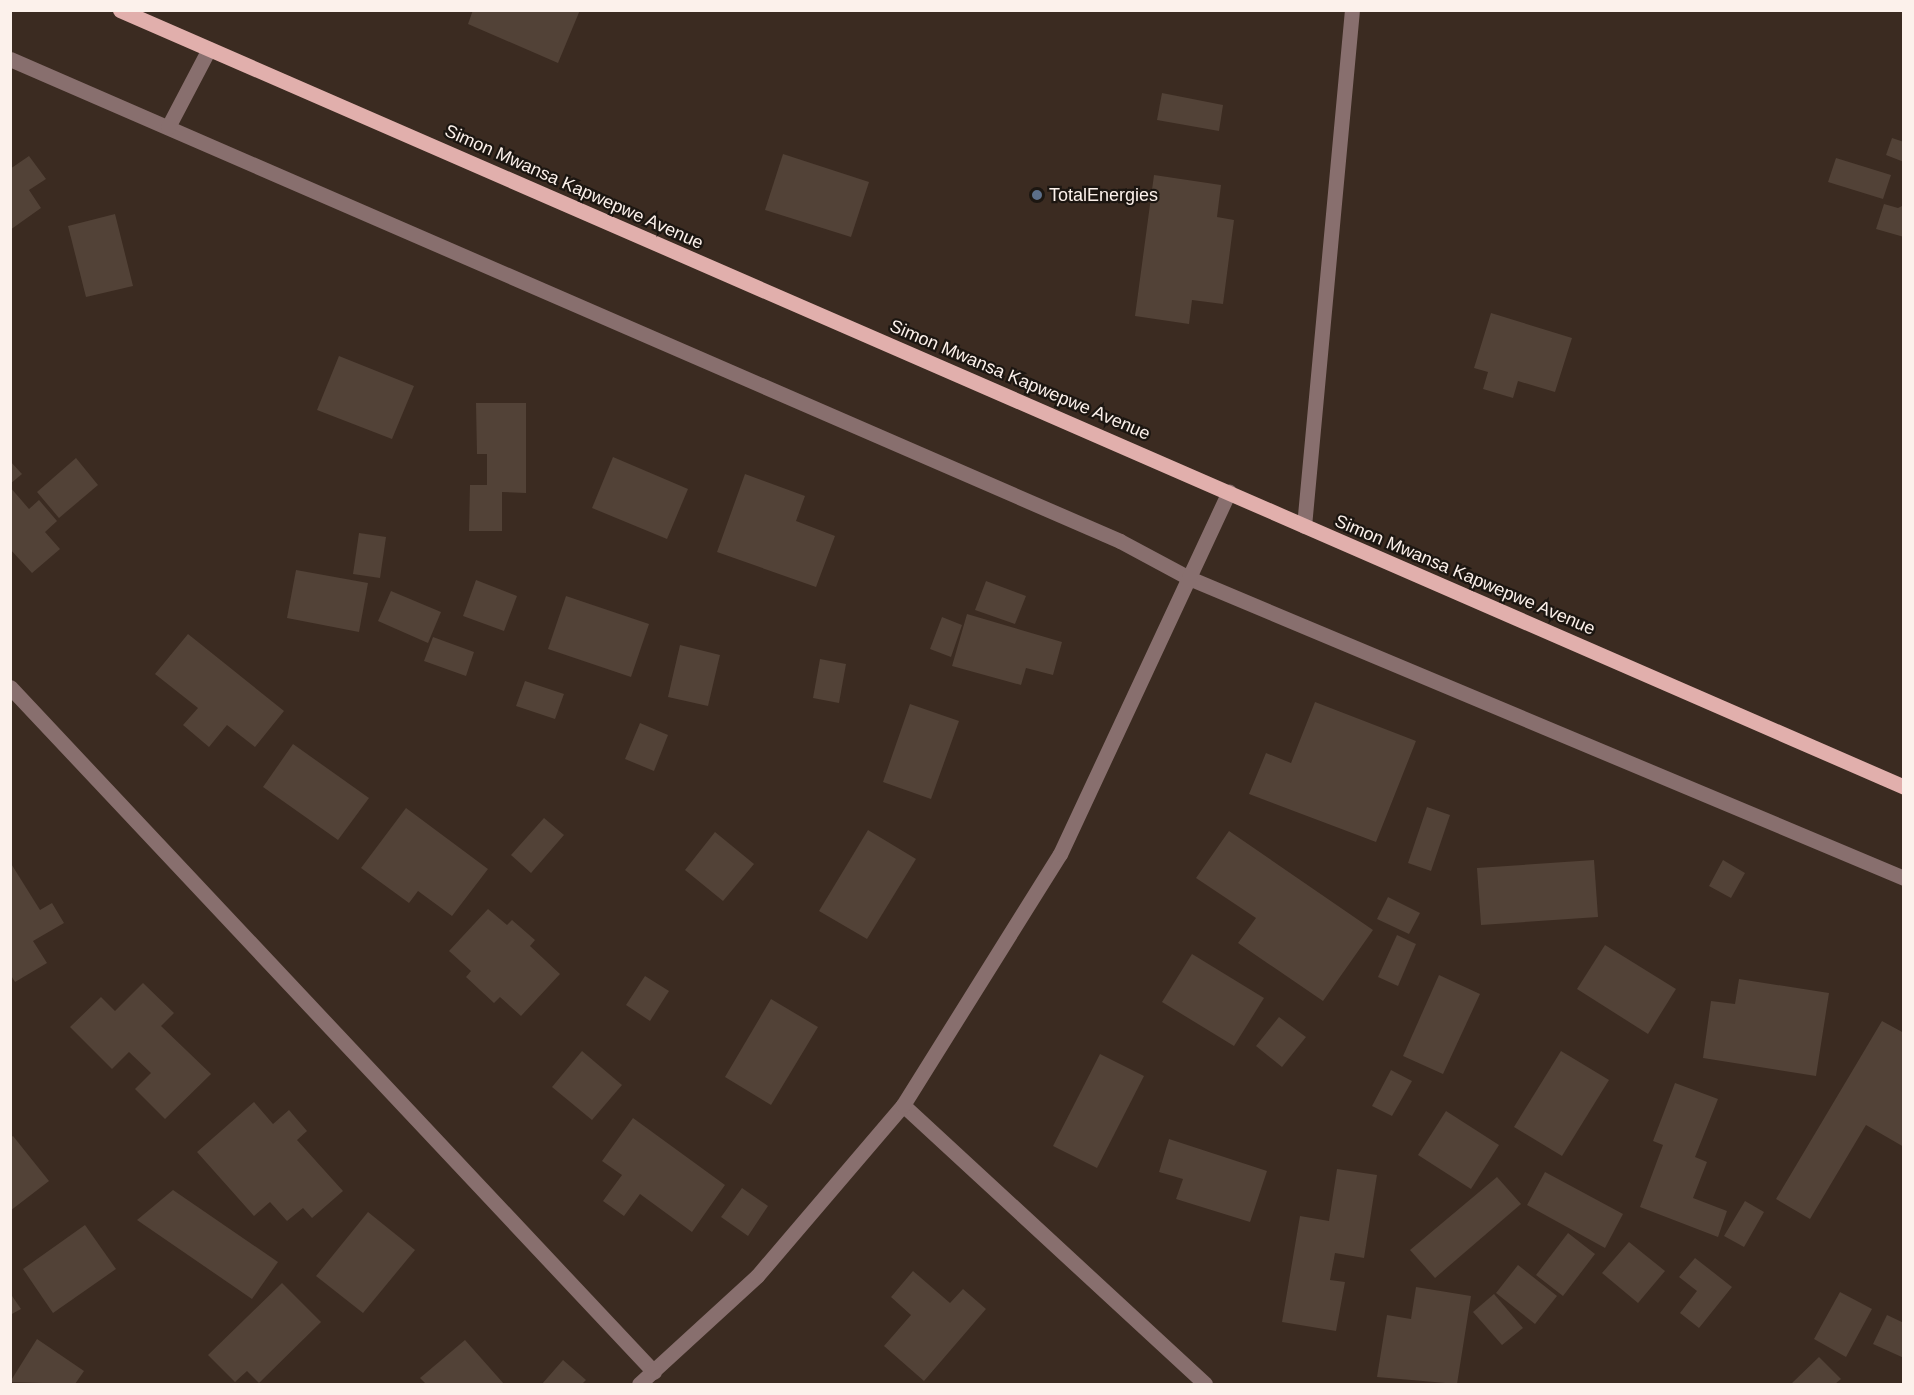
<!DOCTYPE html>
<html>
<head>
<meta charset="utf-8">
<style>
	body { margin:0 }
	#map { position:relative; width:1914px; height:1395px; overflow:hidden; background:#3b2b21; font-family:Helvetica,sans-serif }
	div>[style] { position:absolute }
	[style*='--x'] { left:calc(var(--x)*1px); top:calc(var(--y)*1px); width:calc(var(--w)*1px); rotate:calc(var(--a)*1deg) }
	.building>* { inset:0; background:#524237 }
	.minor>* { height:15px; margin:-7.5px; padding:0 7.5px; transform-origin:7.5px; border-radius:7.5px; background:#886f6e }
	.major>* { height:15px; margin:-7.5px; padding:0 7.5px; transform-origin:7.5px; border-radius:7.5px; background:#e1afac }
	.dots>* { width:16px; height:16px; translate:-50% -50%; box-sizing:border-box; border:3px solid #1c1611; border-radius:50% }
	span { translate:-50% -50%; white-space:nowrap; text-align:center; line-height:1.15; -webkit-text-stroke:4.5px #1c1611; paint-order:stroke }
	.street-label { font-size:18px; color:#fcf1eb }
	.poi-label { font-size:18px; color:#fcf1eb }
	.left { translate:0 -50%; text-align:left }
	.frame { position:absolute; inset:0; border:12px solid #fcf1eb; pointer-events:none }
</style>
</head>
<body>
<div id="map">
	<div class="building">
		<div style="clip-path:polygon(473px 10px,580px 10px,558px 63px,468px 24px)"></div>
		<div style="clip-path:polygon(1162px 93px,1223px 105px,1219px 131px,1157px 120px)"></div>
		<div style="clip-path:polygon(1892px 138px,1904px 142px,1904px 162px,1886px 155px)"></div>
		<div style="clip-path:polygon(783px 154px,869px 182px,851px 237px,765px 210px)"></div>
		<div style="clip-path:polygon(29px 156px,46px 179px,29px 190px,41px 208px,10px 230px,10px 169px)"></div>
		<div style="clip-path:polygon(1836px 158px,1891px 175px,1883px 199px,1828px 182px)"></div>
		<div style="clip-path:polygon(1154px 175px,1221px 185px,1217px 217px,1234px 220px,1223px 304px,1192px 300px,1189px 324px,1135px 316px)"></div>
		<div style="clip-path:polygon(1884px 204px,1898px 208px,1904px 205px,1904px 237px,1876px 229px)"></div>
		<div style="clip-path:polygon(115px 214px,133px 286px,86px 297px,68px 226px)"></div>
		<div style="clip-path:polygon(1491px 313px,1572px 338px,1555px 392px,1518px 381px,1513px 398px,1483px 389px,1488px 372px,1474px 368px)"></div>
		<div style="clip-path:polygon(339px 356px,414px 386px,392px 439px,317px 410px)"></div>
		<div style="clip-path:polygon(476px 403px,526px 403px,526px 493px,502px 492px,502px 531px,469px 531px,470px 485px,487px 485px,487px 454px,477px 454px)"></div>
		<div style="clip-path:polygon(613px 457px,688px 489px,667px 539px,592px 508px)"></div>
		<div style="clip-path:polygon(76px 458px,98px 485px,59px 518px,37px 492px)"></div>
		<div style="clip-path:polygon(10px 461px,22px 474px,10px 484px)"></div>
		<div style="clip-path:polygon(745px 474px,805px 496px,796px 521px,835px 536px,816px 587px,717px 552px)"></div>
		<div style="clip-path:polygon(10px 487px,29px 509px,39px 500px,57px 521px,45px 532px,60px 549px,32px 573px,10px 549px)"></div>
		<div style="clip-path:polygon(359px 533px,386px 537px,380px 578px,353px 574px)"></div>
		<div style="clip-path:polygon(296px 570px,368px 583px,359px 632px,287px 618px)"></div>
		<div style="clip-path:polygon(476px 580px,517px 596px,504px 631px,463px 616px)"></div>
		<div style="clip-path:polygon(986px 581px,1026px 596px,1015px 624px,975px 610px)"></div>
		<div style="clip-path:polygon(391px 591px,441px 612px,428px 643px,378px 621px)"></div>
		<div style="clip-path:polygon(566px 596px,649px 624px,631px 677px,548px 649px)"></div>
		<div style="clip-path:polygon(967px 614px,1062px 642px,1053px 675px,1026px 668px,1021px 685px,952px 666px)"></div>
		<div style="clip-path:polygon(942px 617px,962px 625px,951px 657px,930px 649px)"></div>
		<div style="clip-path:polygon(188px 634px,284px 711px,255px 747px,227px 725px,209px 747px,183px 725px,198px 708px,155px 674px)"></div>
		<div style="clip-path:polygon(433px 637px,474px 652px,466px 676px,424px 661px)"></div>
		<div style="clip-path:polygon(680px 645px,720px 655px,708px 706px,668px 697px)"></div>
		<div style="clip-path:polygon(820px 659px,846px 664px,839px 703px,813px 698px)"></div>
		<div style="clip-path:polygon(525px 681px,564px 694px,555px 719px,516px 706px)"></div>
		<div style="clip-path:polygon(1315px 702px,1416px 741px,1376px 842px,1249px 794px,1266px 753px,1291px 763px)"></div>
		<div style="clip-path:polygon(910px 704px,959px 721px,931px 799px,883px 782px)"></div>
		<div style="clip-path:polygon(640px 723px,668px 735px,654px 771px,625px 759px)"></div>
		<div style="clip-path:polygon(293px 744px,369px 798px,338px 840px,263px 787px)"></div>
		<div style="clip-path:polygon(1427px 807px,1450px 815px,1431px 871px,1408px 863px)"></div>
		<div style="clip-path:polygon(406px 808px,488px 869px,452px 916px,418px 891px,409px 903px,361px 868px)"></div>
		<div style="clip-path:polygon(544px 818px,564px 835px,531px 873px,511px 855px)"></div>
		<div style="clip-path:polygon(868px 830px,916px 859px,867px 939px,819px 911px)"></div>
		<div style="clip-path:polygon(1229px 831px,1373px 930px,1323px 1001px,1238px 943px,1256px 918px,1196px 878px)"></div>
		<div style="clip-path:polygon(715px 832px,754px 864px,723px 901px,685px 870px)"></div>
		<div style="clip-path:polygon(1594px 860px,1598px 917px,1481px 925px,1477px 868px)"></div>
		<div style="clip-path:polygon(1723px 860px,1745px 873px,1731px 898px,1709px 886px)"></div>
		<div style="clip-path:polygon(10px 862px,40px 910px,52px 903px,64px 923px,33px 941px,47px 963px,15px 982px,10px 974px)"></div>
		<div style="clip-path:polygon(1388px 897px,1420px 913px,1409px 934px,1377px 919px)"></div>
		<div style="clip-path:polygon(488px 909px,507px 925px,512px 920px,535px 940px,530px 946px,560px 974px,521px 1016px,500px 997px,494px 1003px,466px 977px,471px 971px,449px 951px)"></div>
		<div style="clip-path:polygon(1397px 935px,1416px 944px,1398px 986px,1378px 977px)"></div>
		<div style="clip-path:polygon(1605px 945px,1676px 989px,1648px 1034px,1577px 989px)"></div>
		<div style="clip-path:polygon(1192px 954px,1264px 998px,1234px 1046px,1162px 1002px)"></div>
		<div style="clip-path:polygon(1439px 975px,1480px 994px,1443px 1074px,1403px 1056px)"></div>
		<div style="clip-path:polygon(645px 976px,669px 991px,650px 1021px,626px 1005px)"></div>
		<div style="clip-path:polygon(1739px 979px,1829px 993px,1816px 1076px,1703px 1058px,1711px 1001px,1735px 1004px)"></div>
		<div style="clip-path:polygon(143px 983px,174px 1013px,161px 1026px,211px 1074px,165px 1119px,135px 1089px,151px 1073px,129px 1052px,112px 1069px,70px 1027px,101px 997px,115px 1011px)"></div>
		<div style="clip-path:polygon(771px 999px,818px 1027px,771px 1105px,725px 1077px)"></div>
		<div style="clip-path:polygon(1279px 1017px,1306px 1037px,1282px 1067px,1256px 1046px)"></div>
		<div style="clip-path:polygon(1882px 1021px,1904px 1033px,1904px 1147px,1866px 1125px,1810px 1219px,1776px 1199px)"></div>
		<div style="clip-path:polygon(582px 1051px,622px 1085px,592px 1120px,552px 1087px)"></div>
		<div style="clip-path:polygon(1561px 1051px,1609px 1080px,1562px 1156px,1514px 1127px)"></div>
		<div style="clip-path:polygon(1100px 1054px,1144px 1076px,1097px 1168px,1053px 1146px)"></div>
		<div style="clip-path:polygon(1391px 1070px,1412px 1081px,1392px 1116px,1372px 1106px)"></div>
		<div style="clip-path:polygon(1675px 1083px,1718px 1099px,1695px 1157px,1707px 1162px,1693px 1198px,1727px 1211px,1718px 1237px,1640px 1207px,1663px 1145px,1653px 1141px)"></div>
		<div style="clip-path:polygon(254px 1102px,273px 1124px,289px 1110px,307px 1131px,297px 1140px,343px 1191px,312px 1218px,303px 1208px,287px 1221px,270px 1202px,254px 1216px,197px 1152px)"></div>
		<div style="clip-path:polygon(1446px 1111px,1499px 1145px,1471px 1189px,1418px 1155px)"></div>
		<div style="clip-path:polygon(633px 1118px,725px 1185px,692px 1232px,640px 1194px,624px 1216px,603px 1201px,622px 1175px,602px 1161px)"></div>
		<div style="clip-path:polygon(13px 1136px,49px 1181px,10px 1211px,10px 1138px)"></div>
		<div style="clip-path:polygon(1169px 1139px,1267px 1171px,1250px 1222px,1176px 1199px,1183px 1179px,1159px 1172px)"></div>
		<div style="clip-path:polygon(1337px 1169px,1377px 1175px,1364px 1258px,1335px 1253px,1330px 1280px,1345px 1282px,1336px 1331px,1282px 1322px,1300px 1216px,1329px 1221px)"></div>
		<div style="clip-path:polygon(1545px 1172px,1623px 1214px,1605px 1248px,1527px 1205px)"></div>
		<div style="clip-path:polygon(1497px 1177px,1521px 1204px,1435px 1278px,1410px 1250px)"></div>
		<div style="clip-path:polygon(742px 1188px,768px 1206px,748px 1236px,721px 1217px)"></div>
		<div style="clip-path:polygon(173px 1190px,278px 1262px,252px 1299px,137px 1220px)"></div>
		<div style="clip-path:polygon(1745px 1201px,1764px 1212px,1744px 1247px,1724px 1236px)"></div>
		<div style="clip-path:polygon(368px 1212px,415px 1250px,363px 1313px,316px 1276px)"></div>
		<div style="clip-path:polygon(85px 1225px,116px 1269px,53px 1313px,23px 1269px)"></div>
		<div style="clip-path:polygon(1568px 1233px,1595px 1254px,1563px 1296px,1536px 1275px)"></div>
		<div style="clip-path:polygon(1629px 1242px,1665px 1271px,1638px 1303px,1602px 1273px)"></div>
		<div style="clip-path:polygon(1695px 1258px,1732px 1287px,1699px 1328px,1680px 1313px,1697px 1291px,1679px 1277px)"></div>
		<div style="clip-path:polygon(1518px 1265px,1557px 1296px,1535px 1324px,1496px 1293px)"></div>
		<div style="clip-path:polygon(913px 1271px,950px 1303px,963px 1289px,986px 1309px,924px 1381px,884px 1346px,911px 1315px,891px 1297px)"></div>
		<div style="clip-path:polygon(282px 1283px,321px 1322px,259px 1383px,247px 1371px,235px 1382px,208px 1355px)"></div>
		<div style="clip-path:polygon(1416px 1287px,1471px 1296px,1457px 1384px,1377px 1377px,1387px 1315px,1411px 1319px)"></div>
		<div style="clip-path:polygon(1840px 1292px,1872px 1309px,1846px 1357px,1814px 1339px)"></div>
		<div style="clip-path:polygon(10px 1293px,21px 1309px,10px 1315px)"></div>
		<div style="clip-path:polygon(1494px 1294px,1523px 1328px,1502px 1345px,1473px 1312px)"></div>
		<div style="clip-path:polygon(1887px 1315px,1904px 1323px,1904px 1358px,1873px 1344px)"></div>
		<div style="clip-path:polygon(37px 1339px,84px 1371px,75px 1384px,10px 1382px)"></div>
		<div style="clip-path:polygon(465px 1340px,504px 1384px,426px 1384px,420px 1378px)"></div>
		<div style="clip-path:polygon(1819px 1357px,1841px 1379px,1835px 1384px,1791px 1384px)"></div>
		<div style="clip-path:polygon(563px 1360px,586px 1380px,582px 1384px,542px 1384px)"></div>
	</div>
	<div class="minor">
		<div style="--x:10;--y:59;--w:1210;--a:23.47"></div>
		<div style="--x:1120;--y:541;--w:78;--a:28.2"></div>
		<div style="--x:1189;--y:578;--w:775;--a:22.76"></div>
		<div style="--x:168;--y:127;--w:88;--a:-62.3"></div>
		<div style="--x:1304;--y:526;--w:518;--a:-84.69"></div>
		<div style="--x:10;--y:687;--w:940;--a:46.77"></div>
		<div style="--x:903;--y:1105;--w:411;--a:42.7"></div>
		<div style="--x:639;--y:1384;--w:160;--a:-42.5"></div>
		<div style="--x:757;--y:1276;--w:225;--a:-49.5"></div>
		<div style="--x:903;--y:1105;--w:296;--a:-58"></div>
		<div style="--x:1060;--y:854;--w:400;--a:-65"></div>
	</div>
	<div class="major">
		<div style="--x:120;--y:10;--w:1946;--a:23.53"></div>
	</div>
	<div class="dots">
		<div style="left:1037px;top:195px;background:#5c6f8a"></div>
	</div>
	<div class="street-label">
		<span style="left:574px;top:187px;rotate:24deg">Simon Mwansa Kapwepwe Avenue</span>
		<span style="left:1020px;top:380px;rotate:23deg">Simon Mwansa Kapwepwe Avenue</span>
		<span style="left:1465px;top:575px;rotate:23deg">Simon Mwansa Kapwepwe Avenue</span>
	</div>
	<div class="poi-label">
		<span class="left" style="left:1049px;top:195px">TotalEnergies</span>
	</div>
	<div class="frame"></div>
</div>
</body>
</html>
